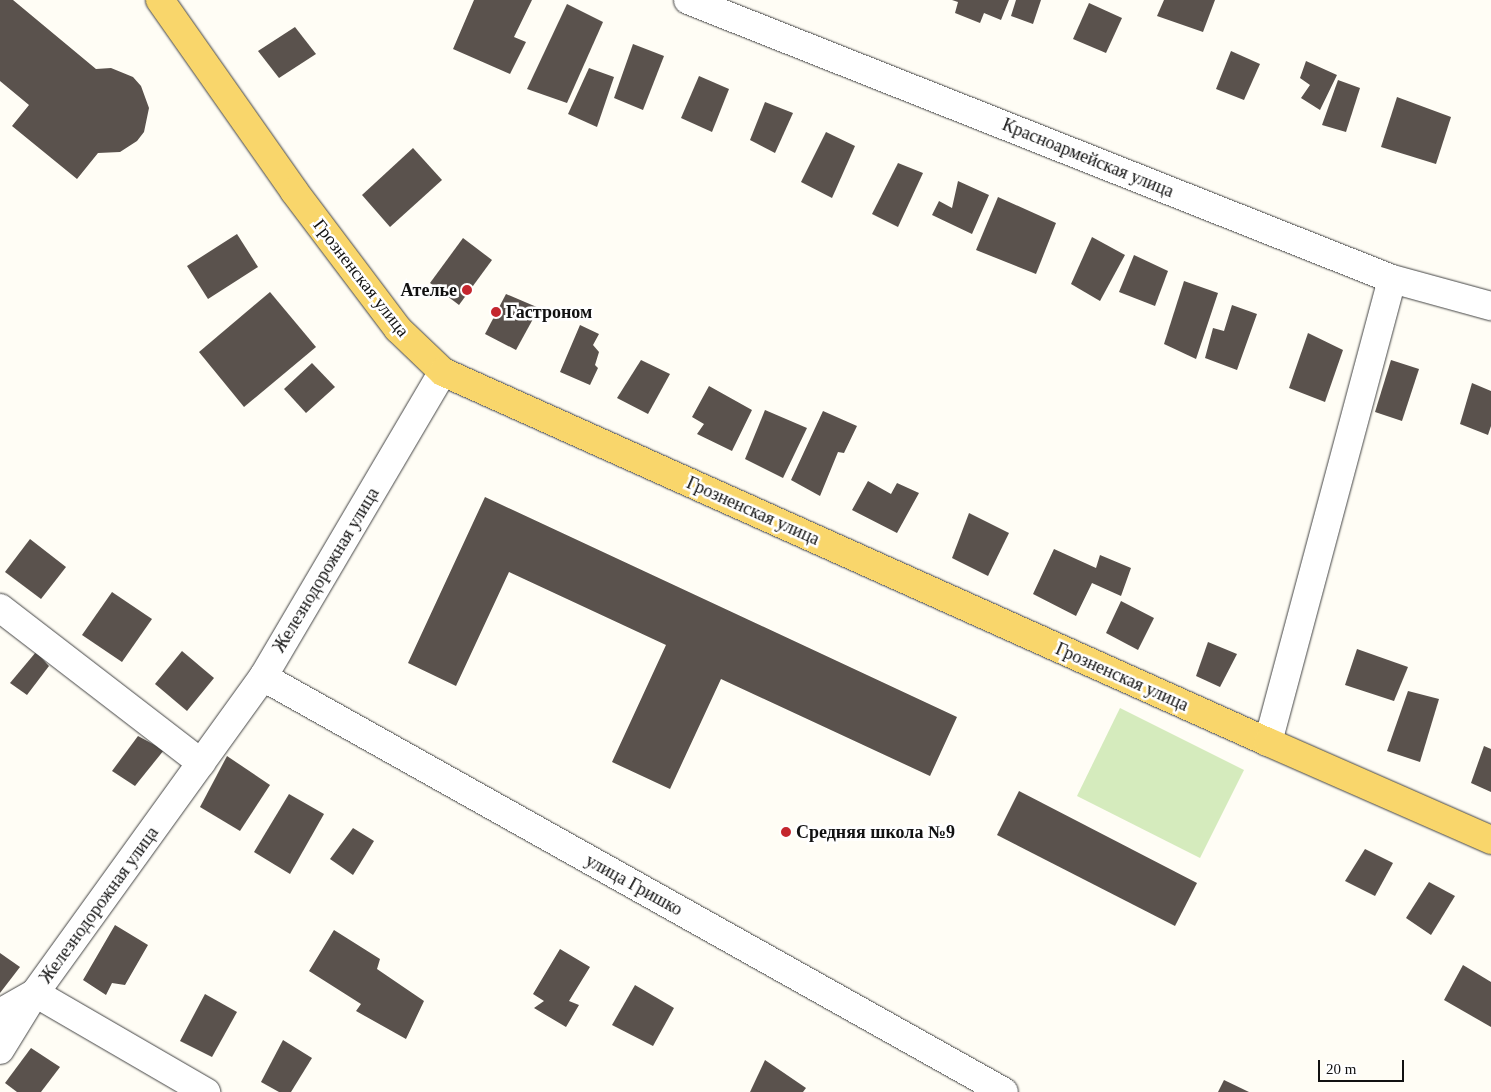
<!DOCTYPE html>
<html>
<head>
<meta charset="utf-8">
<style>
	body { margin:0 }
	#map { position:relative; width:1491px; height:1092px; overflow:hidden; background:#fffdf5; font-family:Georgia,serif }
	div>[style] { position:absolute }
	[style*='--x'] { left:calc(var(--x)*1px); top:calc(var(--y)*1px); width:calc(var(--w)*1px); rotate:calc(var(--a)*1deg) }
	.green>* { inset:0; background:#d5ebbd }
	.building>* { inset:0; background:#5a524d }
	.roads { filter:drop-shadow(0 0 1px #444) drop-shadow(0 0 1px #444) }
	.minor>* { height:28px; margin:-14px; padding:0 14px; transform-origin:14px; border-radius:14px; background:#fff }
	.major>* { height:28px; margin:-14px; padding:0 14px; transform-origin:14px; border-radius:14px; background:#f9d66b }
	.dots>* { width:14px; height:14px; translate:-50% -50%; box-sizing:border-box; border:2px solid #fff; border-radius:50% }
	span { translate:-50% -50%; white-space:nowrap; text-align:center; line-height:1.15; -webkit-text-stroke:5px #fff; paint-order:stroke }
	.street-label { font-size:18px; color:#111 }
	.poi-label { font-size:18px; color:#111; font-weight:700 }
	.right { translate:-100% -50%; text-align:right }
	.left { translate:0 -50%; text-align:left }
	.scale { position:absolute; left:1318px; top:1060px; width:86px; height:22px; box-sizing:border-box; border:2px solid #111; border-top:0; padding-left:6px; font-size:15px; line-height:18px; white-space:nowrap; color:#111; -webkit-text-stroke:4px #fff; paint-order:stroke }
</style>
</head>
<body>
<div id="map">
	<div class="green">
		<div style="clip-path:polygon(1120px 708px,1244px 770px,1200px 858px,1077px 796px)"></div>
	</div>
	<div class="building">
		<div style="clip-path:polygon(0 0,13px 0,96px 69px,111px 68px,133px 77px,141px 86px,149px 108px,144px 132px,137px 141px,120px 152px,98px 153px,77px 179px,12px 126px,29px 105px,0 81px)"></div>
		<div style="clip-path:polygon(474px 0,532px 0,514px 37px,526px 42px,510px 74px,453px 49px)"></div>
		<div style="clip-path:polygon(952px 0,1009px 0,1001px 20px,984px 13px,980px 23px,955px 13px,958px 2px)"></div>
		<div style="clip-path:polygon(1016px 0,1041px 0,1033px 24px,1011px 16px)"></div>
		<div style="clip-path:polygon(1164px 0,1215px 0,1203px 32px,1157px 16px)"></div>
		<div style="clip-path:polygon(1089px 3px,1122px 18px,1106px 53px,1073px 39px)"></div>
		<div style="clip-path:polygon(567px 4px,603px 22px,567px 103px,527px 89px)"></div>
		<div style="clip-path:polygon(295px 27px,316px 54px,279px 78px,258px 51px)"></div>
		<div style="clip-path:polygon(633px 44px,664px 56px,643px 110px,614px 98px)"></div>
		<div style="clip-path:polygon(1231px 51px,1260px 64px,1244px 100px,1216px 89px)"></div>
		<div style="clip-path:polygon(1306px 61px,1337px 75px,1320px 110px,1301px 98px,1310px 85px,1300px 78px)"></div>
		<div style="clip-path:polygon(589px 68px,614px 77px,597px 127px,568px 114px)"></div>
		<div style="clip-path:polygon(699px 76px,729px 89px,712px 132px,681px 118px)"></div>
		<div style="clip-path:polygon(1338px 80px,1360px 88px,1346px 132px,1322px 125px)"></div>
		<div style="clip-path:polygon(1397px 97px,1451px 117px,1436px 164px,1381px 147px)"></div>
		<div style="clip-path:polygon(765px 102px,793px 113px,775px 153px,750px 140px)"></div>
		<div style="clip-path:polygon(826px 132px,855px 146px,832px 198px,801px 182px)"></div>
		<div style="clip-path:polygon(413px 148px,442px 180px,390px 227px,362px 195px)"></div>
		<div style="clip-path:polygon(898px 163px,923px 173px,898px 227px,872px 214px)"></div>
		<div style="clip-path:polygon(958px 181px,989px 195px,972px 234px,932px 215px,939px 201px,952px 208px)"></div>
		<div style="clip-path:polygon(998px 197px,1056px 223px,1036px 274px,976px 250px)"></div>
		<div style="clip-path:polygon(237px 234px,258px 267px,208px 299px,187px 266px)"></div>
		<div style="clip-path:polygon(1092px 237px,1125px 255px,1100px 301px,1071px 284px)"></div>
		<div style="clip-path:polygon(463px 238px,492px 260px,459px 305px,430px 283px)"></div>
		<div style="clip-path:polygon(1134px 255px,1168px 271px,1155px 306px,1119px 292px)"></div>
		<div style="clip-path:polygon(1184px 281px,1218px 293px,1196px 359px,1164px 344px)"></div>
		<div style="clip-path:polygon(270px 292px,316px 347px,244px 407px,199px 352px)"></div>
		<div style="clip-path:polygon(506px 294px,539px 308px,516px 350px,485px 334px)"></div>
		<div style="clip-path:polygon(1232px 305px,1257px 314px,1237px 370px,1205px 358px,1213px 328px,1224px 331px)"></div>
		<div style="clip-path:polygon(580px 325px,599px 334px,593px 345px,599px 352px,595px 365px,598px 368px,590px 385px,560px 372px)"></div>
		<div style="clip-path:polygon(1308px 333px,1343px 350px,1325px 402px,1289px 388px)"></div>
		<div style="clip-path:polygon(641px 360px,670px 374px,648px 414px,617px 398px)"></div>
		<div style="clip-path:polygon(1391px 360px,1419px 369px,1402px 421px,1375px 412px)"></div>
		<div style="clip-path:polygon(312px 363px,335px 387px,306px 413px,284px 389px)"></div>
		<div style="clip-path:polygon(1472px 383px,1491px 391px,1491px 426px,1488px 435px,1460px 424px)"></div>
		<div style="clip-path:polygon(709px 386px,752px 410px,732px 451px,697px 434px,704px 424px,692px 417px)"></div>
		<div style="clip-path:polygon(765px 410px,807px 428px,783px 478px,745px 459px)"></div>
		<div style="clip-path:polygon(823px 411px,857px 426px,844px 453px,838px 452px,820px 496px,791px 480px)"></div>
		<div style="clip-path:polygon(868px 481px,891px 494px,897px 483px,919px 493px,897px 533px,852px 510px)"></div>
		<div style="clip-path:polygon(485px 497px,957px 717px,930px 776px,721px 679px,670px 789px,612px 762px,666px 645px,509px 572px,456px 686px,408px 663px)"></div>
		<div style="clip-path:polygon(969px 513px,1009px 533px,988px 576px,952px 558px)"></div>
		<div style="clip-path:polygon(30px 539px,66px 567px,41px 599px,5px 572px)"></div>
		<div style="clip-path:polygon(1054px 549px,1096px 568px,1100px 555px,1131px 568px,1121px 596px,1092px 583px,1076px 616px,1033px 594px)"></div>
		<div style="clip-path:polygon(112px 592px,152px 619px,122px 662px,82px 635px)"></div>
		<div style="clip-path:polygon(1121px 601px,1154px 618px,1138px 650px,1106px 633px)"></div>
		<div style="clip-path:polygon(1208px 642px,1237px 654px,1220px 687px,1196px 676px)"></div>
		<div style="clip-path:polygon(1357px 649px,1408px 667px,1394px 701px,1345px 685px)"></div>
		<div style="clip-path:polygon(182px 651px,214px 678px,187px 711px,155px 684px)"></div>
		<div style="clip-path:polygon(36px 652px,49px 666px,27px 695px,10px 683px)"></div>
		<div style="clip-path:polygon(1408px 691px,1439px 699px,1420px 762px,1387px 751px)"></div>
		<div style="clip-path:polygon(138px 736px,164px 750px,135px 786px,112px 771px)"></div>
		<div style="clip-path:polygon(1484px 746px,1491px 749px,1491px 792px,1471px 783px)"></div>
		<div style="clip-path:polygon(227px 756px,270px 785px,240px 831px,200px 807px)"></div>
		<div style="clip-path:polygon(1019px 791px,1197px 883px,1175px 926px,997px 835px)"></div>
		<div style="clip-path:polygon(289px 794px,324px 814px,290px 874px,254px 852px)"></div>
		<div style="clip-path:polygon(353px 828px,374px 841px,353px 875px,330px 859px)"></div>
		<div style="clip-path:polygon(1365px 849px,1393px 863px,1375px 896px,1345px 881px)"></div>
		<div style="clip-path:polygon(1429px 882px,1455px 896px,1431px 935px,1406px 918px)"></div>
		<div style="clip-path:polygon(115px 925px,148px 945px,125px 985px,112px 983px,106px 995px,83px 980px)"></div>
		<div style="clip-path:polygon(334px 930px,380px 959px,377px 969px,424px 1001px,406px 1039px,356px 1011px,361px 1004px,309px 971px)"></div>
		<div style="clip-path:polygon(560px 949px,590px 967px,569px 1001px,579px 1005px,566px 1027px,534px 1008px,544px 1001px,533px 994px)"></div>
		<div style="clip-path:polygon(0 953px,20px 967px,0 993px)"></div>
		<div style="clip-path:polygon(1463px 965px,1491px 982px,1491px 1027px,1444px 1000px)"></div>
		<div style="clip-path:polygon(635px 985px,674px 1008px,653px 1046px,612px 1025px)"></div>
		<div style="clip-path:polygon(205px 994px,237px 1012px,212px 1057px,180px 1041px)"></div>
		<div style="clip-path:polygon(283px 1040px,312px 1058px,291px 1092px,279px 1092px,261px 1082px)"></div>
		<div style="clip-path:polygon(31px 1048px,60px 1067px,41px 1092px,17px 1092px,5px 1083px)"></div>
		<div style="clip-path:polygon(765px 1060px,806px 1088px,803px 1092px,750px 1092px)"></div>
		<div style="clip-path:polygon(1224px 1080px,1249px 1092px,1218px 1092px)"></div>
	</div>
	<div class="roads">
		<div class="minor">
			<div style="--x:688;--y:0;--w:757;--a:21.62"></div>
			<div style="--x:1392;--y:279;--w:103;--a:15.3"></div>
			<div style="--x:0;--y:608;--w:254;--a:37.6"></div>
			<div style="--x:263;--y:677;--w:849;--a:29.25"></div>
			<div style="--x:1268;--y:742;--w:479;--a:-75"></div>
			<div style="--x:0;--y:1013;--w:40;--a:-29.7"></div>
			<div style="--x:35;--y:993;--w:198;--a:30.1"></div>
			<div style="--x:0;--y:1050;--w:67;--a:-58.4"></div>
			<div style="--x:35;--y:993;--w:390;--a:-54.2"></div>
			<div style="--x:263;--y:677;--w:354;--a:-59.5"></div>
		</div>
		<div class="major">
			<div style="--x:160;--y:0;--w:233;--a:54.9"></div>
			<div style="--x:294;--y:191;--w:173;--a:53"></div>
			<div style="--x:398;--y:329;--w:62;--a:43.7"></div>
			<div style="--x:443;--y:372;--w:904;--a:24.16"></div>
			<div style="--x:1268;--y:742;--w:244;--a:23.7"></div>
		</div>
	</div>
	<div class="dots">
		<div style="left:467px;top:290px;background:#c4262e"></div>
		<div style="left:496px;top:312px;background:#c4262e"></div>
		<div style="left:786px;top:832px;background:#c4262e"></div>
	</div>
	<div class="street-label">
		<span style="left:1088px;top:158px;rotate:22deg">Красноармейская улица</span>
		<span style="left:361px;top:278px;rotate:52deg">Грозненская улица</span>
		<span style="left:753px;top:511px;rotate:24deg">Грозненская улица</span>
		<span style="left:326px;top:570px;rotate:-59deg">Железнодорожная улица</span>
		<span style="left:1122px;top:677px;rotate:24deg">Грозненская улица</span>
		<span style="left:634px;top:885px;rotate:29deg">улица Гришко</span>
		<span style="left:99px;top:905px;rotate:-54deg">Железнодорожная улица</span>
	</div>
	<div class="poi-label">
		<span class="right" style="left:457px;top:290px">Ателье</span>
		<span class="left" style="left:506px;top:312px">Гастроном</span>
		<span class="left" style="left:796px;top:832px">Средняя школа №9</span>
	</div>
	<div class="scale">20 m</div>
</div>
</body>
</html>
